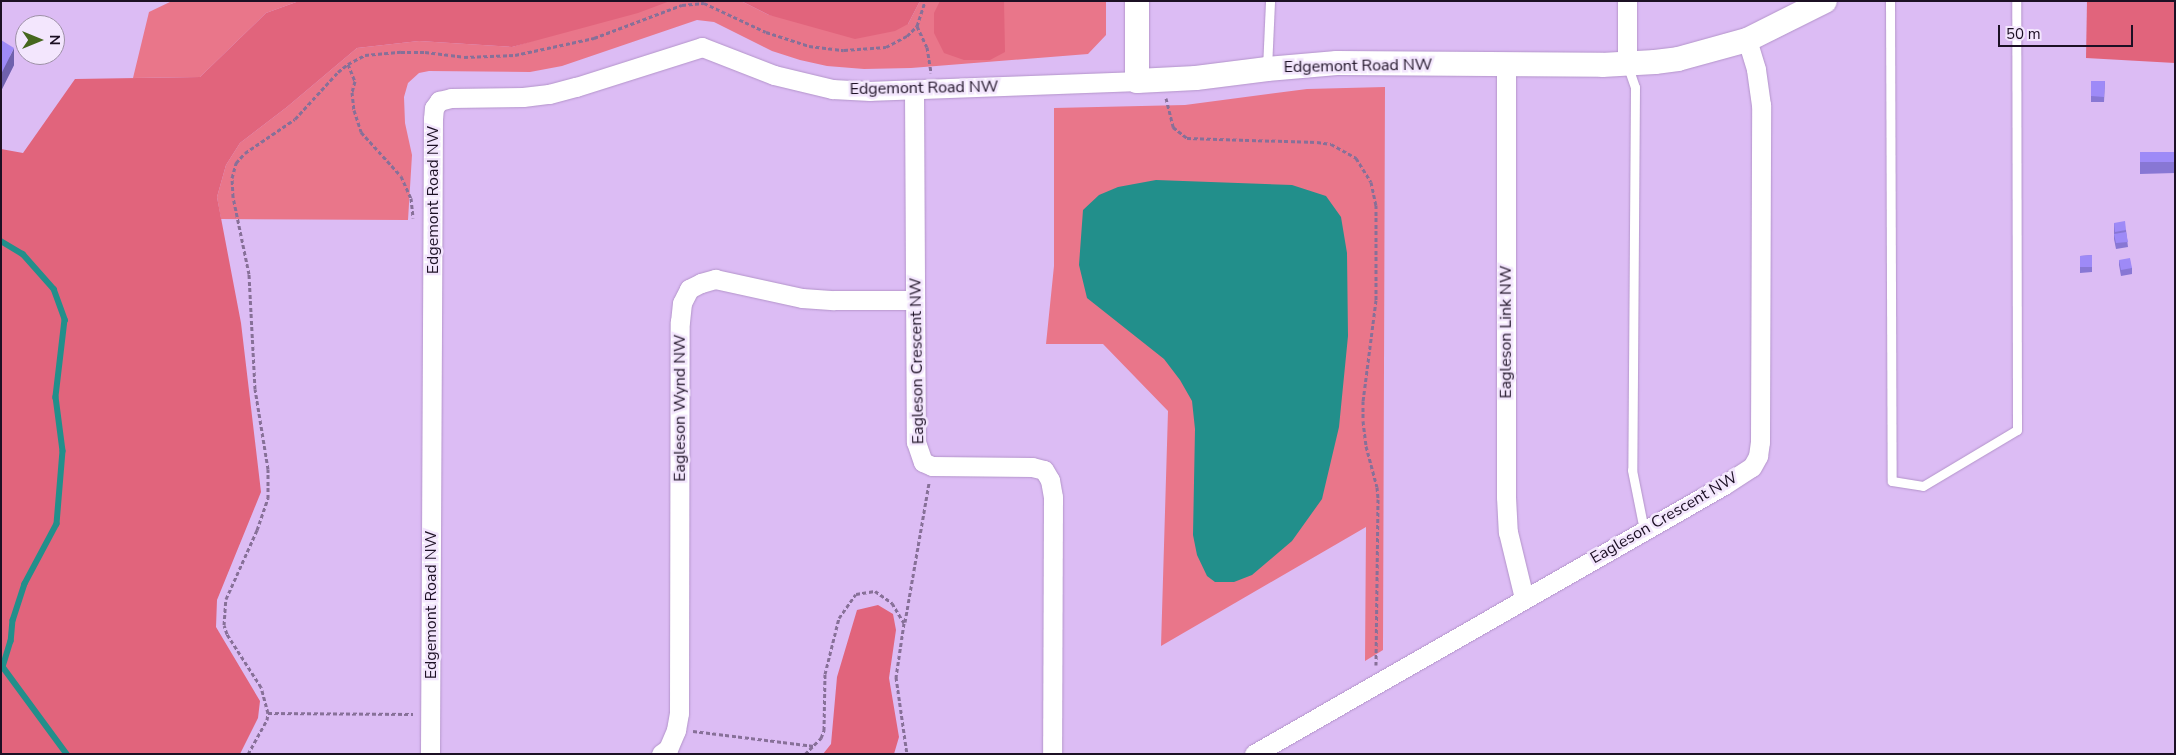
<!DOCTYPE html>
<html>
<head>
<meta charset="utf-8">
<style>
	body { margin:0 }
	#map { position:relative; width:2176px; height:755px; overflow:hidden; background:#dcbcf4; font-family:"Nunito Sans",sans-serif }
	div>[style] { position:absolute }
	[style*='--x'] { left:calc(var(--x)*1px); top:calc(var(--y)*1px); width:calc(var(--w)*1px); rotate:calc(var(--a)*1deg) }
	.green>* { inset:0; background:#e9768a }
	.forest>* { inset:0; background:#e1647c }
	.water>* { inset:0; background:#228f8b }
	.stream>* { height:5.5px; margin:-2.75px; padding:0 2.75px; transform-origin:2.75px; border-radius:2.75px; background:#228f8b }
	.path>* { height:3px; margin-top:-1.5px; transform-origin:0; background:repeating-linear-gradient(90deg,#877098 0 4px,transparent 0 6.5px) }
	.roads { filter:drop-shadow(0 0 1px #b394ca) drop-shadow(0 0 1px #b394ca) }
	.service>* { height:9px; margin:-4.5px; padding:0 4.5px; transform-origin:4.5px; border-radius:4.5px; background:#fff }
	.minor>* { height:19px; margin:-9.5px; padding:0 9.5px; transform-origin:9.5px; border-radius:9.5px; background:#fff }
	.tertiary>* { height:24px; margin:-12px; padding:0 12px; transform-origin:12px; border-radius:12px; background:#fff }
	.wall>* { inset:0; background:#8877d4 }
	.shaded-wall>* { inset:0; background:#6f61ad }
	.building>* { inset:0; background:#9e8af7 }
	span { translate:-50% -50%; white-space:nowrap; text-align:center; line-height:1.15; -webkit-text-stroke:5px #f3e6fd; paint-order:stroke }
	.street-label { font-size:16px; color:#1c1024 }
	.frame { position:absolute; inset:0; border:2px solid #1c1024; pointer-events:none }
	.north { position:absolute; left:15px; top:15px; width:50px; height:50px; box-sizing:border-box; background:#f3e6fd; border:1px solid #9d90a6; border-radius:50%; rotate:90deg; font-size:14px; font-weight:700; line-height:20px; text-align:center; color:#1c1024 }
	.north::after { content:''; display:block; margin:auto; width:18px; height:22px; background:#46671e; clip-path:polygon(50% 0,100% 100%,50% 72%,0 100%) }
	.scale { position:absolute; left:1998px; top:25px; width:135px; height:22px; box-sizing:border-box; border:2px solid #1c1024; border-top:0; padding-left:6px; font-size:15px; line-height:18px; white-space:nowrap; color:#1c1024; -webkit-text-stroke:4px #f3e6fd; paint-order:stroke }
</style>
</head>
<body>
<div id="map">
	<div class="green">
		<div style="clip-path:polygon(172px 1px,299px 1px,266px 13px,200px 77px,133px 78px,149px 12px)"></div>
		<div style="clip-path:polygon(663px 1px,741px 1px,769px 15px,908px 24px,920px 1px,1106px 1px,1106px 35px,1088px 54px,911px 68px,864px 69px,827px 66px,800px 60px,772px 51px,714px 22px,697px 20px,562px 66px,530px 72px,429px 71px,419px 73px,408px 83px,404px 97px,405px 123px,412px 155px,408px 220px,221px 219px,217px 197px,226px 165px,240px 143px,287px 107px,357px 48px,419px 41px,512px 47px)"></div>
		<div style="clip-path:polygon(1385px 87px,1383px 650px,1365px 661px,1366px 527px,1161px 646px,1168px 411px,1103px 344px,1046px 344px,1054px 266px,1054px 108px,1185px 105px,1307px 89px)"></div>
	</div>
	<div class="forest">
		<div style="clip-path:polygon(299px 1px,670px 1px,638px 13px,512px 47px,419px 41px,357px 48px,287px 107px,240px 143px,226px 165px,217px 197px,241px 323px,261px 492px,217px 600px,216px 627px,260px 701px,258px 718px,240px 754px,1px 754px,1px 149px,23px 153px,75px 79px,200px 77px,266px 13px)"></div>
		<div style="clip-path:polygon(741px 1px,920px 1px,908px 24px,895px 31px,855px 39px,769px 15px)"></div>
		<div style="clip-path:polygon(940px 1px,1004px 1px,1005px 52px,990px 60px,964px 60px,944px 53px,934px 33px,934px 13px)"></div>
		<div style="clip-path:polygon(2087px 1px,2175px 1px,2175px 63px,2086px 58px)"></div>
		<div style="clip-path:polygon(878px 605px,893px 614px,896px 630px,889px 678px,899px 737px,894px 754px,823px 754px,831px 744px,837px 677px,857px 610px)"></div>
	</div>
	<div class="water">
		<div style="clip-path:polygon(1156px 180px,1292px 185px,1326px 196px,1341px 217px,1347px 253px,1348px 336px,1339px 427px,1322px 499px,1292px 541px,1252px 575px,1234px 582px,1215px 582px,1207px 576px,1197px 555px,1193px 535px,1195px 429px,1192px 401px,1180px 380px,1164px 359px,1087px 298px,1079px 265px,1083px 210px,1099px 195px,1118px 187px)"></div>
	</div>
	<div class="stream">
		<div style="--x:1;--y:241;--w:26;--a:31"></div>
		<div style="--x:23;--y:254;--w:47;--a:48.5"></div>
		<div style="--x:54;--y:289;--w:33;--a:70"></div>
		<div style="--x:65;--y:320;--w:78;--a:96.7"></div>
		<div style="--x:56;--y:397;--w:54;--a:82.6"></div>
		<div style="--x:63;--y:451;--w:73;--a:94.7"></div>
		<div style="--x:57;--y:524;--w:68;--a:118.1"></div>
		<div style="--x:25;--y:584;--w:38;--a:108"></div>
		<div style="--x:13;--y:620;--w:21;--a:95"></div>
		<div style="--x:11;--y:641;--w:27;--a:107"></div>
		<div style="--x:3;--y:667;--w:108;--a:53.7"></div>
	</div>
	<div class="path">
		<div style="--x:917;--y:26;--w:23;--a:65"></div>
		<div style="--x:927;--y:47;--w:26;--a:81"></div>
		<div style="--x:348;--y:64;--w:18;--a:68"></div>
		<div style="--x:355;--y:81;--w:11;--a:105"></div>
		<div style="--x:352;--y:92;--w:18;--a:84"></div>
		<div style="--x:354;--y:110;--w:23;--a:72"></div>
		<div style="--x:361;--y:132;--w:59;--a:47.7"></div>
		<div style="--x:401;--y:176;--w:24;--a:66"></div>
		<div style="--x:411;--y:198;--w:20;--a:84"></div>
		<div style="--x:1166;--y:98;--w:30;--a:76"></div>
		<div style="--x:1173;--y:127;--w:18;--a:38"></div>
		<div style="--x:1187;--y:138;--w:130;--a:1.8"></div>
		<div style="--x:1317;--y:142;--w:14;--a:8"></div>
		<div style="--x:1331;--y:144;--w:29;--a:29"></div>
		<div style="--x:1356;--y:158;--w:28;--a:58"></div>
		<div style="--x:1371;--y:182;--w:24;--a:78"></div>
		<div style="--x:1376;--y:205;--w:95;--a:90"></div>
		<div style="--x:1376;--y:300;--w:102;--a:97.3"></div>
		<div style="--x:1363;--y:401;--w:20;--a:90"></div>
		<div style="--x:1363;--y:421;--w:25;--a:83"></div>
		<div style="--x:1366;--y:446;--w:42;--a:75"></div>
		<div style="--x:1377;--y:487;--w:12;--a:85"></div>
		<div style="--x:1378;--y:499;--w:166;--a:90.7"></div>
		<div style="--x:905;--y:622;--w:141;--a:-80.2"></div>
		<div style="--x:268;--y:713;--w:145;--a:0.4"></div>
		<div style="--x:693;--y:731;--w:122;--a:7.1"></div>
		<div style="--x:248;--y:754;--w:39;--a:-61"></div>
		<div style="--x:267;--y:720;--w:7;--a:-82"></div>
		<div style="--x:268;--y:713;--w:27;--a:-105"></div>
		<div style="--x:261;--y:687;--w:63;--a:-122.7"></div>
		<div style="--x:227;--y:634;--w:9;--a:-108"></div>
		<div style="--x:224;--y:625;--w:26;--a:-86"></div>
		<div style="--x:226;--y:599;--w:76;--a:-65.8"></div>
		<div style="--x:257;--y:530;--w:34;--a:-71"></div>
		<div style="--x:268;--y:498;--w:29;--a:-90"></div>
		<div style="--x:268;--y:469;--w:81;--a:-99.2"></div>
		<div style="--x:255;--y:389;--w:115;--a:-93"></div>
		<div style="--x:249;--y:274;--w:79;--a:-101.7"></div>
		<div style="--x:233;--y:197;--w:19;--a:-93"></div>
		<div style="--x:232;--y:178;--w:16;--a:-75"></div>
		<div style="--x:236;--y:163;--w:13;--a:-48"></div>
		<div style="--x:245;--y:153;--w:60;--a:-34.2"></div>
		<div style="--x:295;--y:119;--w:64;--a:-47.5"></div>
		<div style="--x:338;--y:72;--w:13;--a:-39"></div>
		<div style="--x:348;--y:64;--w:19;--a:-28"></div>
		<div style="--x:365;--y:55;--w:36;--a:-5"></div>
		<div style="--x:401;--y:52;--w:24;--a:0"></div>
		<div style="--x:425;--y:52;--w:39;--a:7"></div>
		<div style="--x:464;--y:57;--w:51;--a:-2.2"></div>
		<div style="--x:515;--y:55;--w:81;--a:-12.1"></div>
		<div style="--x:594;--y:38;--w:94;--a:-20.6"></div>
		<div style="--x:682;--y:5;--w:22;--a:-5"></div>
		<div style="--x:704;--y:3;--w:68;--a:25.1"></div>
		<div style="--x:766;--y:32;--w:45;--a:18"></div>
		<div style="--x:809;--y:46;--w:35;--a:7"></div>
		<div style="--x:844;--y:50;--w:42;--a:-4.1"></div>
		<div style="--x:886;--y:47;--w:24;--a:-28"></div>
		<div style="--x:907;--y:36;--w:14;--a:-45"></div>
		<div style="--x:917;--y:26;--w:26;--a:-72"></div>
		<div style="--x:805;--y:754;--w:23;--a:-45"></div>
		<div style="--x:821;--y:738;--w:9;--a:-69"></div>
		<div style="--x:824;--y:730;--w:56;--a:-89"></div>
		<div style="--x:825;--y:674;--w:58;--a:-76"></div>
		<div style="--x:839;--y:618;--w:29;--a:-55"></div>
		<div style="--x:856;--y:594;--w:19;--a:-9"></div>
		<div style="--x:875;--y:591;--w:21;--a:35"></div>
		<div style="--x:892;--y:603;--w:23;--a:59"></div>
		<div style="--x:904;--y:623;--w:55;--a:98.4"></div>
		<div style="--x:896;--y:677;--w:78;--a:81.9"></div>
	</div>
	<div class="roads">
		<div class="service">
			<div style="--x:1890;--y:1;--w:480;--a:89.8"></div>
			<div style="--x:1892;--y:481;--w:31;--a:9"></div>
			<div style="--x:1923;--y:486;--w:109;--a:-30.8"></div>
			<div style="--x:2017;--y:430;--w:429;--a:-90.1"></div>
			<div style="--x:1627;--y:64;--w:24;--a:71"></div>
			<div style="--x:1635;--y:87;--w:383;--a:90.4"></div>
			<div style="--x:1632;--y:470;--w:61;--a:78.7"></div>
			<div style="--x:1267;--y:68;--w:67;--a:-87.4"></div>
		</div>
		<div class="minor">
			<div style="--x:1627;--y:64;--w:63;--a:-90"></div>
			<div style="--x:1506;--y:65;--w:432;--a:90"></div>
			<div style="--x:1506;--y:497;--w:35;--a:87"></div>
			<div style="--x:1508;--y:532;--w:68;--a:76.4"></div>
			<div style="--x:914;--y:90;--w:352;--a:89.7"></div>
			<div style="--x:916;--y:442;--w:21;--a:71"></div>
			<div style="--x:923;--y:462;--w:10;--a:24"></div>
			<div style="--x:932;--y:466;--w:100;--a:0.6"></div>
			<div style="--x:1032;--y:467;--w:12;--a:14"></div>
			<div style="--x:1044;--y:470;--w:12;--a:59"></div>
			<div style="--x:1050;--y:480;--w:17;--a:80"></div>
			<div style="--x:1053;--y:497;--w:257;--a:90.2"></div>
			<div style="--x:430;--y:754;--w:635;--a:-89.73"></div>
			<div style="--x:433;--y:119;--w:11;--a:-85"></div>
			<div style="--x:434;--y:108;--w:9;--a:-54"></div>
			<div style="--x:439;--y:101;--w:12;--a:-14"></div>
			<div style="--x:451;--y:98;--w:72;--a:-0.8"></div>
			<div style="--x:523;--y:97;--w:26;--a:-7"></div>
			<div style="--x:549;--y:94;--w:28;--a:-15"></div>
			<div style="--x:576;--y:87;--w:132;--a:-17.6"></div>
			<div style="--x:702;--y:47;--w:77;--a:21.3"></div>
			<div style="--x:774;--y:75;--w:60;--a:13.6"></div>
			<div style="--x:832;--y:89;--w:38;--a:3"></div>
			<div style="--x:870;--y:91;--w:267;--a:-2.1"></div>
			<div style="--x:661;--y:754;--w:9;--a:-36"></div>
			<div style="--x:668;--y:749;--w:21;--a:-67"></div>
			<div style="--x:676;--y:730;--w:17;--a:-80"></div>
			<div style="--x:679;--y:713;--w:391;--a:-89.9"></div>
			<div style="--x:680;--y:322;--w:19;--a:-84"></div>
			<div style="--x:682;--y:303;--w:16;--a:-63"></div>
			<div style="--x:689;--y:289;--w:13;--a:-27"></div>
			<div style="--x:701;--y:283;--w:15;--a:-16"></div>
			<div style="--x:715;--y:279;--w:89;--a:12.3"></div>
			<div style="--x:802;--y:298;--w:32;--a:4"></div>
			<div style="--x:834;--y:300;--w:81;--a:0"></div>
			<div style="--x:1254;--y:754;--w:542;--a:-29.78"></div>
			<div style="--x:1724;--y:485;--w:33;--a:-33"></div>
			<div style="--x:1752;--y:467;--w:13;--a:-61"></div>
			<div style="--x:1758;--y:456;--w:14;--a:-82"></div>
			<div style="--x:1760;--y:442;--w:337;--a:-89.8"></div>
			<div style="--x:1761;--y:105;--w:36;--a:-98"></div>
			<div style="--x:1756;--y:69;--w:30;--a:-107"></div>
		</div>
		<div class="tertiary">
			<div style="--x:1137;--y:1;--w:80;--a:90"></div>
			<div style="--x:1137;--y:81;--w:59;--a:-2.9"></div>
			<div style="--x:1196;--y:78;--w:72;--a:-7.2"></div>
			<div style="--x:1267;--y:69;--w:70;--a:-4.9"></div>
			<div style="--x:1337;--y:63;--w:265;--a:0.4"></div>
			<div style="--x:1602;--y:65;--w:53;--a:-3.2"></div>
			<div style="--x:1655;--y:62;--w:23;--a:-7"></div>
			<div style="--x:1678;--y:59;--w:72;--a:-15.4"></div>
			<div style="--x:1747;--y:40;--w:87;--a:-26.6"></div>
		</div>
	</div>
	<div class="wall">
		<div style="clip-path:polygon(1px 40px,14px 65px,2px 89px,1px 89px)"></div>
		<div style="clip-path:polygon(2091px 81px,2105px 81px,2104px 102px,2091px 102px)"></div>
		<div style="clip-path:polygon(2140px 152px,2175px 152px,2175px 173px,2140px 174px)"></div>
		<div style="clip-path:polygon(2114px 223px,2126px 230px,2128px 247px,2116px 249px,2114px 239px)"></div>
		<div style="clip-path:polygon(2092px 255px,2092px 272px,2080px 273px,2080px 256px)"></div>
		<div style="clip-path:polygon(2119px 260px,2132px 268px,2132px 274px,2121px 276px,2119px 265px)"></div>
	</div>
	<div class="shaded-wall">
		<div style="clip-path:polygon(14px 48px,14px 65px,2px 89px,2px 72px)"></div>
	</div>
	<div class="building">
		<div style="clip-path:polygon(1px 40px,14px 48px,2px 72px,1px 72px)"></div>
		<div style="clip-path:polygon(2091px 81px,2105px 81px,2104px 97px,2091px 96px)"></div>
		<div style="clip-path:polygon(2140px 152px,2175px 152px,2175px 162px,2140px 162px)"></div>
		<div style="clip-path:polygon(2125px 221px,2126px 230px,2115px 232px,2114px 223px)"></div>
		<div style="clip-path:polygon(2126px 232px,2128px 242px,2116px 243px,2114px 234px)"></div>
		<div style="clip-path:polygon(2092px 255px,2092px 267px,2080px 267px,2080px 256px)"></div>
		<div style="clip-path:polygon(2130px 258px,2132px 268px,2121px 270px,2119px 260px)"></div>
	</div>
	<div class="street-label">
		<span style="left:1358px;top:66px;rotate:-1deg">Edgemont Road NW</span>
		<span style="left:924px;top:88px;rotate:-1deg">Edgemont Road NW</span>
		<span style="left:433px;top:200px;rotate:-90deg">Edgemont Road NW</span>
		<span style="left:1506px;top:332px;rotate:-90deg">Eagleson Link NW</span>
		<span style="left:917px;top:361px;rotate:-91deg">Eagleson Crescent NW</span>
		<span style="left:680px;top:408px;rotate:-90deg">Eagleson Wynd NW</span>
		<span style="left:1664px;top:518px;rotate:-30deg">Eagleson Crescent NW</span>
		<span style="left:431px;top:605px;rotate:-90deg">Edgemont Road NW</span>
	</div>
	<div class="frame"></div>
	<div class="north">N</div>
	<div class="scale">50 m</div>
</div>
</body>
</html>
